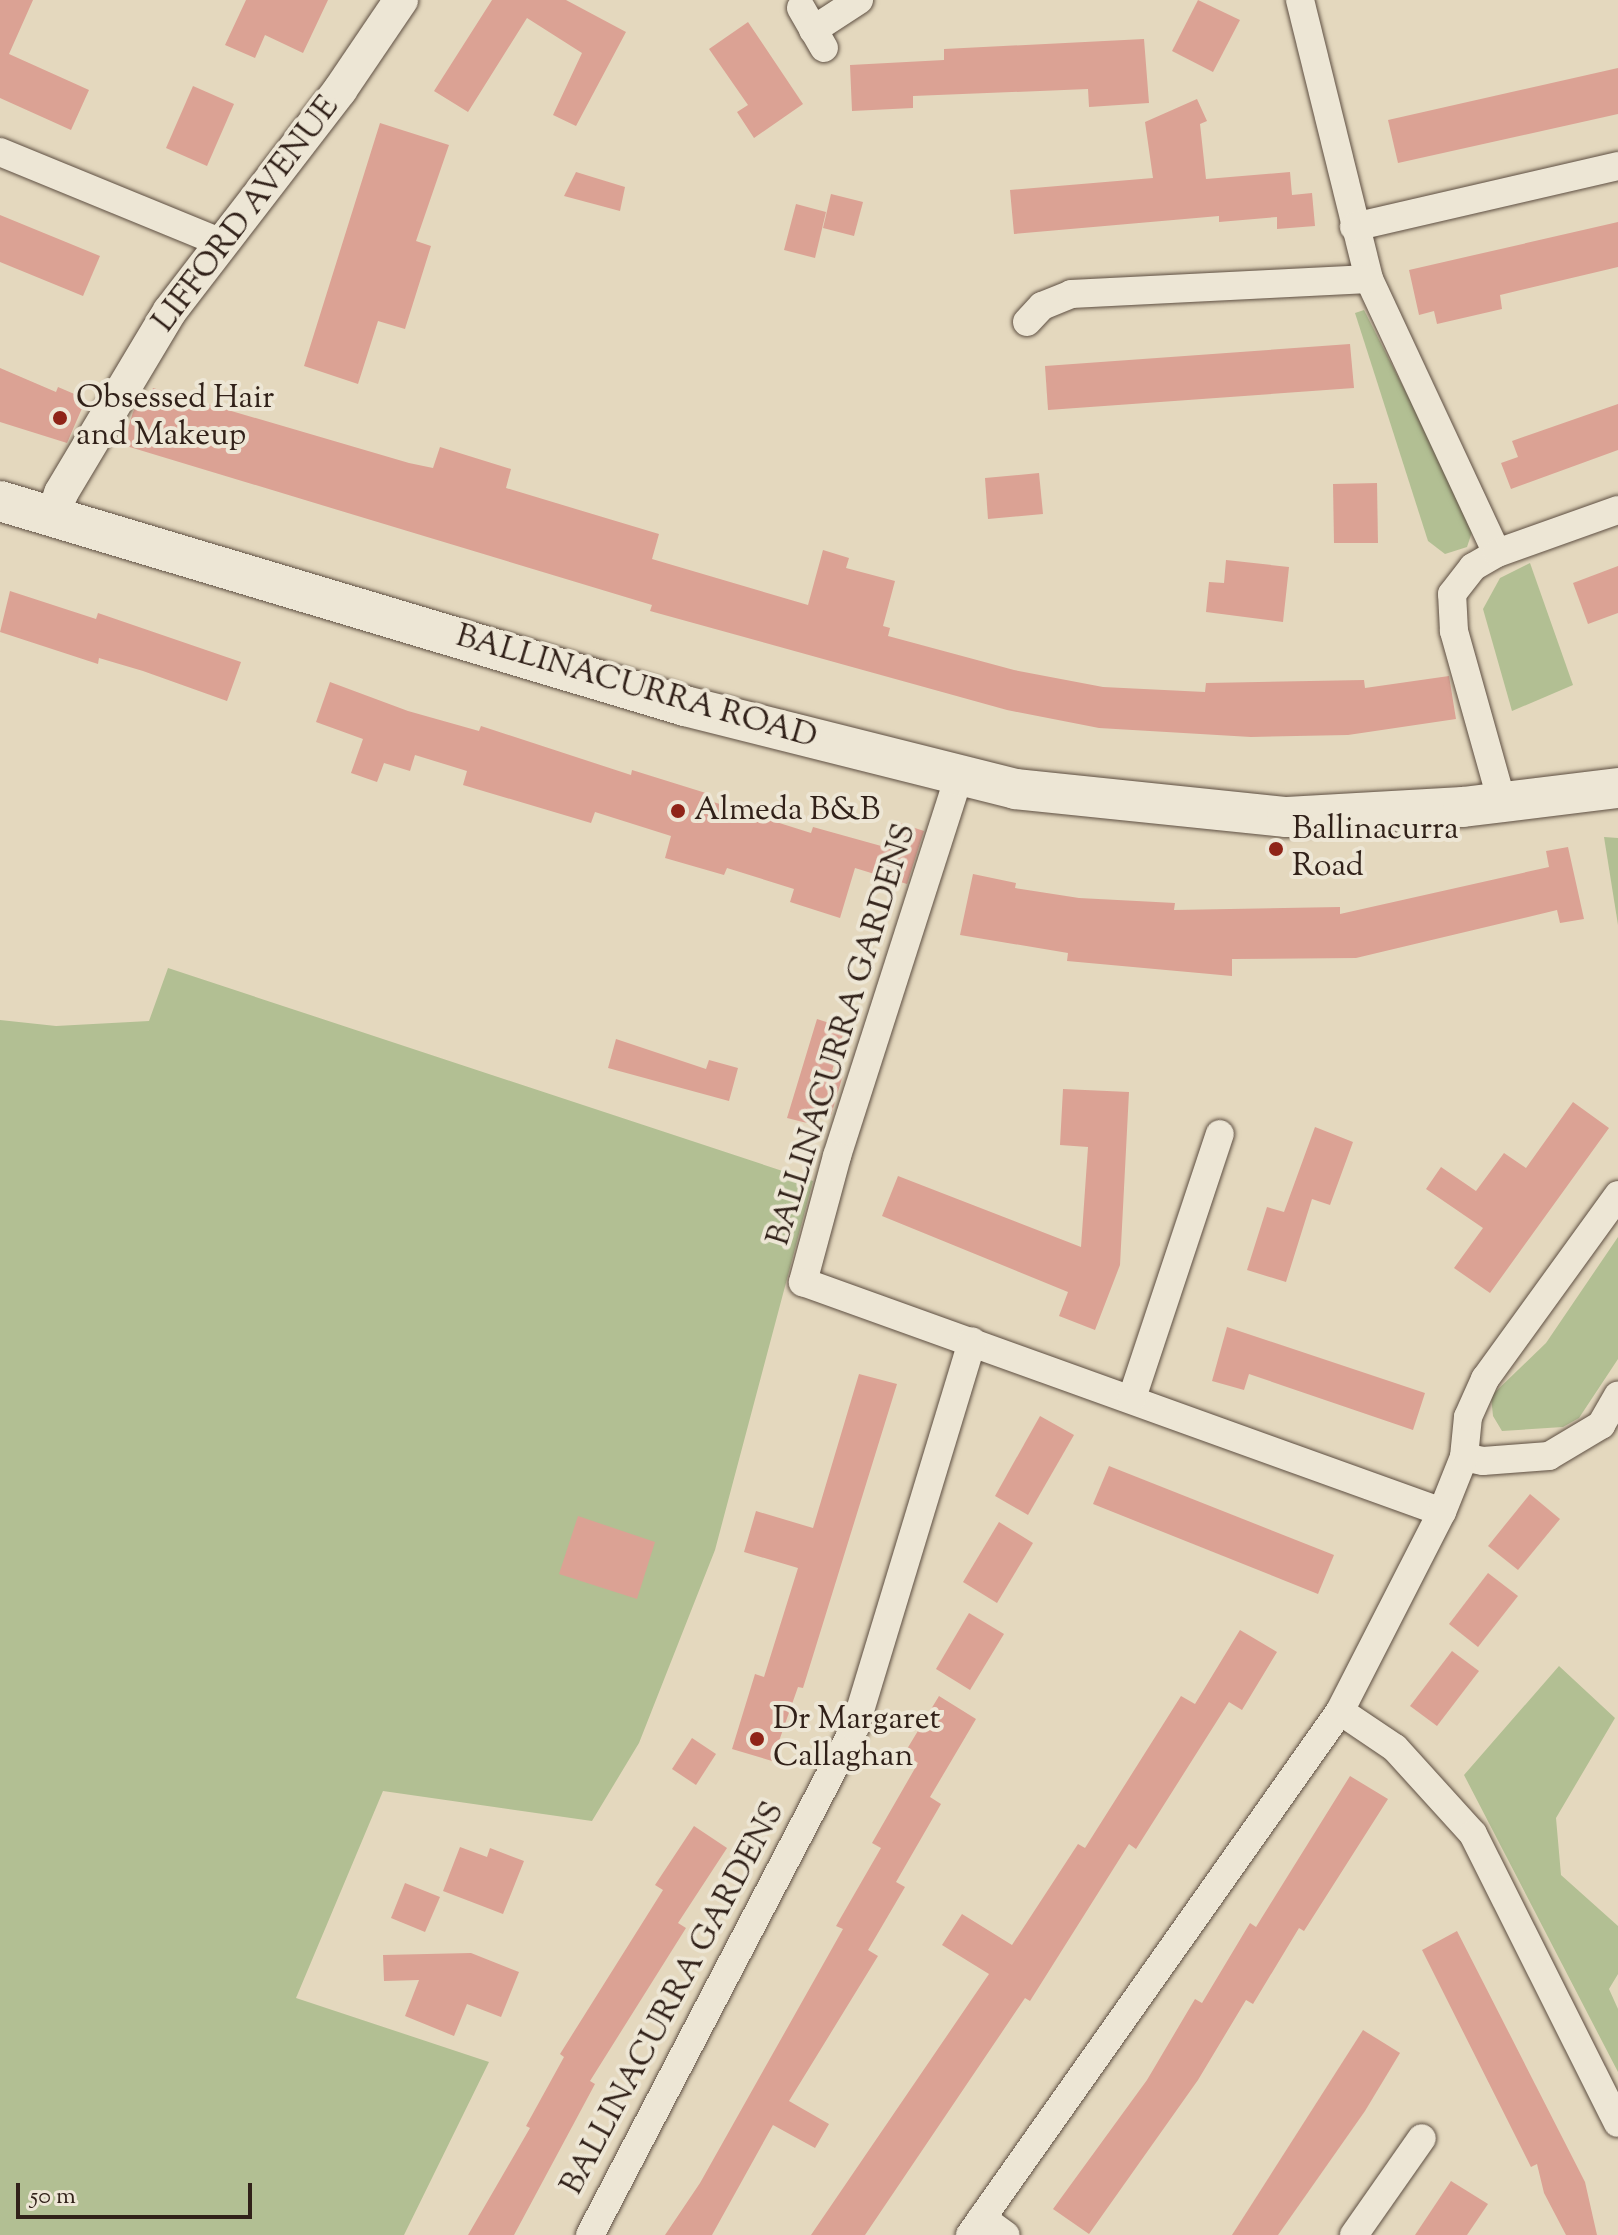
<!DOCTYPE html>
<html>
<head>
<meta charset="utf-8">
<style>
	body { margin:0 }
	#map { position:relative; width:1618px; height:2235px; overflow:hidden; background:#e4d8be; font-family:"Sorts Mill Goudy",serif }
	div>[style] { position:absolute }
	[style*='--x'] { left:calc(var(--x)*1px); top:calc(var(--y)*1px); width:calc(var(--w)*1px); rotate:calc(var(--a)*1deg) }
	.green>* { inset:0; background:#b2bf93 }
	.building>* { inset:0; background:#dba294 }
	.roads { filter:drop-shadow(0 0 2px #5e4f42) drop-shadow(0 0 2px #5e4f42) }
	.minor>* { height:28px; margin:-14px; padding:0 14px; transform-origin:14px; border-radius:14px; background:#ede6d5 }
	.tertiary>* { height:34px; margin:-17px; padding:0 17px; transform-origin:17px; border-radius:17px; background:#ede6d5 }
	.secondary>* { height:40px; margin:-20px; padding:0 20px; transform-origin:20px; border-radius:20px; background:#ede6d5 }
	.dots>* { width:22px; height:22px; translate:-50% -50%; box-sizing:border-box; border:4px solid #ede6d5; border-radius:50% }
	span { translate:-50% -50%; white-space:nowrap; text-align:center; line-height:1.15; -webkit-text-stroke:8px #ede6d5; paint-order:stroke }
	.street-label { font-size:32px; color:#312119 }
	.poi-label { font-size:32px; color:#312119 }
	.left { translate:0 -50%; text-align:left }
	.scale { position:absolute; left:16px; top:2183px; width:236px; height:36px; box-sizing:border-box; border:4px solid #312119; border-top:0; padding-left:10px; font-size:24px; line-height:28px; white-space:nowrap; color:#312119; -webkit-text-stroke:6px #ede6d5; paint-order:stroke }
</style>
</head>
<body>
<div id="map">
	<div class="green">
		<div style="clip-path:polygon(1364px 310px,1474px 526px,1467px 547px,1445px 554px,1428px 541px,1355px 313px)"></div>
		<div style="clip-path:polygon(1530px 563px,1573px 685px,1512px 711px,1483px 609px,1500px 578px)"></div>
		<div style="clip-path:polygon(1604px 837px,1618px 838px,1618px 925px)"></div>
		<div style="clip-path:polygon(168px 968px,813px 1181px,715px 1550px,639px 1743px,592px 1821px,383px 1791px,296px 1998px,489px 2062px,404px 2235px,0 2235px,0 1020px,56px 1026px,149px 1021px)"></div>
		<div style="clip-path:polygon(1618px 1237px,1618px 1359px,1579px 1418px,1563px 1427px,1502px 1431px,1493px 1416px,1491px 1396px,1546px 1343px)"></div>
		<div style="clip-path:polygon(1559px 1666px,1615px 1718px,1556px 1818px,1561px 1875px,1618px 1926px,1618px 1974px,1609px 1989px,1618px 2009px,1618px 2072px,1464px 1775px)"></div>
	</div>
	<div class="building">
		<div style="clip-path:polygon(0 0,33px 0,9px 54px,89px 90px,71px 130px,0 98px)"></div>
		<div style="clip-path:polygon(246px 0,328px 0,303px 53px,265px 35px,255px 58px,225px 45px)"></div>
		<div style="clip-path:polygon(492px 0,566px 0,626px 32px,576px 126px,553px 115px,582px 53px,527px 18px,468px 112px,434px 91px)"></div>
		<div style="clip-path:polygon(1198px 0,1240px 20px,1213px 72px,1172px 51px)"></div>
		<div style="clip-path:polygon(748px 22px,803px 104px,754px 138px,737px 112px,748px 105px,709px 49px)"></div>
		<div style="clip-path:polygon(1144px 39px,1149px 103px,1089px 107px,1088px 89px,913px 96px,913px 108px,852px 111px,850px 65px,944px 60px,944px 49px)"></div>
		<div style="clip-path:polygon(1618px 68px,1618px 114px,1398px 163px,1388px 120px)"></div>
		<div style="clip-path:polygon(193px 86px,234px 104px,207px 166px,166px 148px)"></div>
		<div style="clip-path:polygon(1197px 99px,1207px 121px,1200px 124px,1206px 179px,1290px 172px,1292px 195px,1312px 193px,1315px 226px,1277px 229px,1277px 217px,1219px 222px,1219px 216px,1014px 234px,1010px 190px,1153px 178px,1145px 122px)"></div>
		<div style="clip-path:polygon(380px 123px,449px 145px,416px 241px,431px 246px,405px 329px,378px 321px,358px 384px,304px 366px)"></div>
		<div style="clip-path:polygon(576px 172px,625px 187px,620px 211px,564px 196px)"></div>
		<div style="clip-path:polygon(831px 194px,863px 202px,854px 236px,823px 228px)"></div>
		<div style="clip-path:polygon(796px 204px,826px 212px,815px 258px,784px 250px)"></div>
		<div style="clip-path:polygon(0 215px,100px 256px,83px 296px,0 262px)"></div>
		<div style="clip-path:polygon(1618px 222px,1618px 267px,1500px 295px,1502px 309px,1437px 324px,1434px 311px,1419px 315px,1409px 270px)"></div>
		<div style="clip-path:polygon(1350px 344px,1354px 388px,1048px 410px,1045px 366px)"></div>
		<div style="clip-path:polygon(0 368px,56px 392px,58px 387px,86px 399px,67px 443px,0 422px)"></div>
		<div style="clip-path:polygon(153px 388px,409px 463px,433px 468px,440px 447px,511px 469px,506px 488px,659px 534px,652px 559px,808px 605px,823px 550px,849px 558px,846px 568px,895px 581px,883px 626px,890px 628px,888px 636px,1014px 670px,1103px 687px,1205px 692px,1206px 683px,1364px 680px,1365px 688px,1449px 676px,1456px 719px,1348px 735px,1251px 737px,1099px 728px,1007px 710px,650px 611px,652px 605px,123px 445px,133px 412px,142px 397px,149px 400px)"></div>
		<div style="clip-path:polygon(1618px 404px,1618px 450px,1511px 489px,1501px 463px,1518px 457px,1512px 441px)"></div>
		<div style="clip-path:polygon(1039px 473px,1043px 514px,988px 519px,985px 478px)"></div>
		<div style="clip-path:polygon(1377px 483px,1378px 543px,1334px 543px,1333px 484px)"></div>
		<div style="clip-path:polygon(1226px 560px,1289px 567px,1283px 622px,1206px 612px,1209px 582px,1224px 583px)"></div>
		<div style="clip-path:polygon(1618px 566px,1618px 613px,1588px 624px,1573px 583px)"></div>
		<div style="clip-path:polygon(10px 591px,96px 619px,98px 613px,241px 662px,227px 701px,143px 671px,99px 658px,98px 664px,0 632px)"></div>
		<div style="clip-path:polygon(330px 682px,408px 711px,479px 731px,481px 726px,631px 775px,632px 770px,709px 794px,707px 800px,811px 833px,813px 827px,892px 849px,900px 823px,924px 831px,907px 884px,855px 868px,840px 918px,790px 902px,794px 889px,727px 868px,724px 875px,665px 858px,671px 836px,595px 812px,591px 823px,463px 785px,467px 771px,415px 755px,410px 771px,384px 763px,377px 782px,351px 773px,363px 739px,316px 722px)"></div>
		<div style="clip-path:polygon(1568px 847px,1584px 919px,1560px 923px,1557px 910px,1356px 958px,1232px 959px,1232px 976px,1067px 961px,1068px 953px,960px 935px,973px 874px,1016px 883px,1015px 888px,1079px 898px,1175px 903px,1174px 910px,1340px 907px,1340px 914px,1549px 867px,1546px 851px)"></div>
		<div style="clip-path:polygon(817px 1019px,845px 1028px,832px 1071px,843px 1075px,831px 1115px,807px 1123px,787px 1118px)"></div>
		<div style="clip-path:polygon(616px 1039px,706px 1069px,709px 1060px,738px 1068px,729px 1101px,608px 1068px)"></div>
		<div style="clip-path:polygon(1063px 1089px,1129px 1092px,1120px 1265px,1095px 1330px,1059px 1316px,1068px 1292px,882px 1216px,898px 1176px,1081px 1247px,1088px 1147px,1060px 1145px)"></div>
		<div style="clip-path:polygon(1573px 1102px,1609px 1128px,1490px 1293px,1454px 1268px,1483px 1228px,1426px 1189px,1441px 1167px,1476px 1191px,1504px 1153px,1526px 1168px)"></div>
		<div style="clip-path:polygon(1315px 1127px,1353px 1142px,1330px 1205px,1312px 1199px,1286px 1282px,1247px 1270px,1267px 1207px,1284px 1212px)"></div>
		<div style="clip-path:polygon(1227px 1327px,1425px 1393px,1413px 1430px,1249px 1374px,1244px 1390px,1212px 1381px)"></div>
		<div style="clip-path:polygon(859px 1374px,897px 1384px,803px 1688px,798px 1687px,772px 1761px,732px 1749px,755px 1674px,764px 1677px,798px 1568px,744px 1552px,756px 1511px,813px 1528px)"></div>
		<div style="clip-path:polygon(1040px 1416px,1074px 1435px,1028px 1515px,995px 1496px)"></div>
		<div style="clip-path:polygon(1109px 1466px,1334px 1555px,1318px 1594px,1093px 1504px)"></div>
		<div style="clip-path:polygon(1530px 1494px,1560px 1519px,1518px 1570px,1488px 1546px)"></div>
		<div style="clip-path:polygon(578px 1516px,655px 1542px,637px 1599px,559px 1574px)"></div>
		<div style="clip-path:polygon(999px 1522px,1033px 1543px,997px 1603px,963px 1582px)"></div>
		<div style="clip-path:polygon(1488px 1573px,1518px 1596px,1478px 1647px,1449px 1624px)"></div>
		<div style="clip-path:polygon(969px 1613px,1004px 1634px,970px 1690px,936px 1669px)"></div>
		<div style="clip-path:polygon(1240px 1630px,1277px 1652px,1242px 1710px,1229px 1702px,1136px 1849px,1129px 1844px,1030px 2001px,1025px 1998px,865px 2235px,811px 2235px,989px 1974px,942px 1945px,962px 1914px,1012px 1945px,1078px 1844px,1085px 1848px,1181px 1696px,1195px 1704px)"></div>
		<div style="clip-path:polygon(1452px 1651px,1479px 1671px,1437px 1726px,1410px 1706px)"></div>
		<div style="clip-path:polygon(939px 1696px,976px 1719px,930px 1797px,941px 1804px,896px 1882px,905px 1887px,868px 1950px,878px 1956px,789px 2101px,829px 2124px,815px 2148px,773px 2125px,712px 2235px,665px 2235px,700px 2183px,843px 1929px,836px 1926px,881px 1848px,872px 1843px,918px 1763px,904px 1754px)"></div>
		<div style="clip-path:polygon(692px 1738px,716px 1754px,696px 1785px,672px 1769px)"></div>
		<div style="clip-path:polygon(1350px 1776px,1388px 1799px,1304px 1931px,1299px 1928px,1253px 2004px,1246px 2000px,1198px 2080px,1089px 2234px,1053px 2209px,1147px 2080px,1195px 1999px,1202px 2003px,1250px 1923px,1256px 1927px)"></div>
		<div style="clip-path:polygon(694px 1826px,727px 1848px,678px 1923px,686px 1928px,590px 2081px,595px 2084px,514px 2235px,468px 2235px,530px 2128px,526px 2126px,564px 2057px,560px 2054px,663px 1890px,655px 1885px)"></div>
		<div style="clip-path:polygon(460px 1847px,487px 1857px,490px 1848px,524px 1861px,503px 1914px,443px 1891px)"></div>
		<div style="clip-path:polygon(405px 1883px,440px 1897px,425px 1932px,391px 1918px)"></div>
		<div style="clip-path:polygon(1457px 1931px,1585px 2182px,1597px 2235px,1566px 2235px,1544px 2193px,1537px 2164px,1531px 2167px,1422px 1950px)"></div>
		<div style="clip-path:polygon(471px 1953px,519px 1972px,501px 2017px,467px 2004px,454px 2036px,405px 2016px,419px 1980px,384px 1981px,383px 1955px)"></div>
		<div style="clip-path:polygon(1363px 2030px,1400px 2053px,1365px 2111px,1278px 2235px,1232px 2235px)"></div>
		<div style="clip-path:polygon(1451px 2181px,1488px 2204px,1467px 2235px,1415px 2235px)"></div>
	</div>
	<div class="roads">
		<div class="minor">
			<div style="--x:1300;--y:0;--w:287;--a:76.1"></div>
			<div style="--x:1369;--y:279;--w:302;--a:65"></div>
			<div style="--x:801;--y:8;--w:46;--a:60.1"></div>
			<div style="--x:813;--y:30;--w:55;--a:-33.1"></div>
			<div style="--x:0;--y:152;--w:237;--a:22.3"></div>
			<div style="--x:1354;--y:227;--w:271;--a:-13"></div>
			<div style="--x:1027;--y:322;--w:22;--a:-47"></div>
			<div style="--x:1042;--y:306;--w:31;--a:-22"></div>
			<div style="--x:1071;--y:294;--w:298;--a:-2.9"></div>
			<div style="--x:959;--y:776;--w:399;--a:107.8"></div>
			<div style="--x:837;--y:1156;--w:131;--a:105.1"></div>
			<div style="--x:803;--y:1282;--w:679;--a:19.8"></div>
			<div style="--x:1502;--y:802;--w:178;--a:-105.7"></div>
			<div style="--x:1454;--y:631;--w:37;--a:-93"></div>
			<div style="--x:1452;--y:594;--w:34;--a:-52"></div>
			<div style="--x:1473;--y:567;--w:28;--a:-30"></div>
			<div style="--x:1497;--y:553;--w:128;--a:-19.6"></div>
			<div style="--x:1132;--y:1398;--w:278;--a:-71.6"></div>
			<div style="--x:1464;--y:1457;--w:19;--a:12"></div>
			<div style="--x:1483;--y:1461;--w:66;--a:-4.3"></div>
			<div style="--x:1549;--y:1456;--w:61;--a:-30.8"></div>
			<div style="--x:1601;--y:1425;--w:34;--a:-60"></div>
			<div style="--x:1340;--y:1711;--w:66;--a:33.9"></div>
			<div style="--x:1395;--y:1748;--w:116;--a:47.8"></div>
			<div style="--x:1473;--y:1834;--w:323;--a:63.4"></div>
			<div style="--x:982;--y:2218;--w:29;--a:36"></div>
			<div style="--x:590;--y:2235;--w:573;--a:-62.45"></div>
			<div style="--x:855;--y:1727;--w:403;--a:-73.1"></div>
			<div style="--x:970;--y:2235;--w:641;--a:-54.77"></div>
			<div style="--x:1340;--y:1711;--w:224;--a:-62.9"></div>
			<div style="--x:1442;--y:1512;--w:59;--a:-68.2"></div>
			<div style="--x:1464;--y:1457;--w:40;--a:-84.3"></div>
			<div style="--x:1468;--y:1417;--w:42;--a:-65.9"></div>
			<div style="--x:1485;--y:1379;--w:227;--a:-54.1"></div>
			<div style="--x:1354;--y:2235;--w:118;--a:-55"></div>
		</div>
		<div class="tertiary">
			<div style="--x:52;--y:517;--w:26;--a:-69"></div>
			<div style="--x:61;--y:493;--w:212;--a:-59.1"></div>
			<div style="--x:170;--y:311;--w:279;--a:-52.4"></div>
			<div style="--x:340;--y:90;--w:109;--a:-55.9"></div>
		</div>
		<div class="secondary">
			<div style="--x:0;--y:501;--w:715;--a:16.66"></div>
			<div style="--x:685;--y:706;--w:340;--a:14.1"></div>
			<div style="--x:1015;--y:789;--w:273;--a:5.9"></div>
			<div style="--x:1287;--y:817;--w:176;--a:-3.3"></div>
			<div style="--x:1463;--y:807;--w:156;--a:-7"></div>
		</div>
	</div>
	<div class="dots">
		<div style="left:60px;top:418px;background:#8f2418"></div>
		<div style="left:678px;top:811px;background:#8f2418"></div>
		<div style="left:1276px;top:849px;background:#8f2418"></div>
		<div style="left:757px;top:1739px;background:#8f2418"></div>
	</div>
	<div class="street-label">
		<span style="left:247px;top:215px;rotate:-53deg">LIFFORD AVENUE</span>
		<span style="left:636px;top:688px;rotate:16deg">BALLINACURRA ROAD</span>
		<span style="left:843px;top:1035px;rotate:-73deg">BALLINACURRA GARDENS</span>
		<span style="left:674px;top:1999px;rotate:-62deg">BALLINACURRA GARDENS</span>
	</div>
	<div class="poi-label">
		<span class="left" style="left:76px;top:418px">Obsessed Hair<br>and Makeup</span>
		<span class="left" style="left:694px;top:811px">Almeda B&amp;B</span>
		<span class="left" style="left:1292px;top:849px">Ballinacurra<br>Road</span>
		<span class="left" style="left:773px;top:1739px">Dr Margaret<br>Callaghan</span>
	</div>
	<div class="scale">50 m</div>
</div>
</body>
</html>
